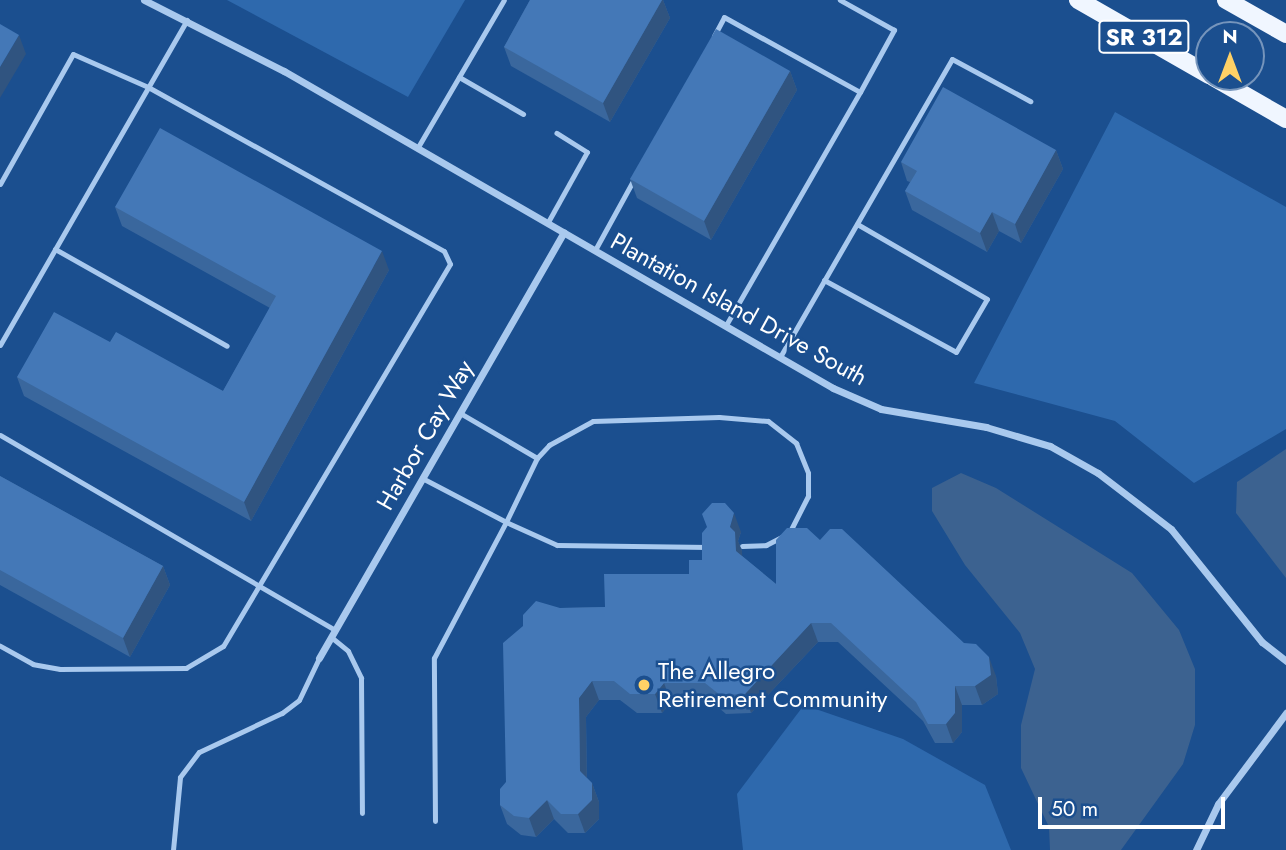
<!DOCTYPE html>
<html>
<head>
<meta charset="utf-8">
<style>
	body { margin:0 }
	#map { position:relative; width:1286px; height:850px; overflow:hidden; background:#1b4f8f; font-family:Jost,sans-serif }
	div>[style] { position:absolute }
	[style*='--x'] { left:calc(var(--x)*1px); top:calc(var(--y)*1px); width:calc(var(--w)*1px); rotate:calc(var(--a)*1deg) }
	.green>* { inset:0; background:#2e69ad }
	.water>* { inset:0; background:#3c6290 }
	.lane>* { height:5px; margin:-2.5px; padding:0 2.5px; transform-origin:2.5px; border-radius:2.5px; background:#a9c9ee }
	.street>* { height:7px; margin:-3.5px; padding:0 3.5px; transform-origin:3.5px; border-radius:3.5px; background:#a9c9ee }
	.primary>* { height:18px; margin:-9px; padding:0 9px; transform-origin:9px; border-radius:9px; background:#f0f6ff }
	.wall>* { inset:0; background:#3a679d }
	.shaded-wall>* { inset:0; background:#305480 }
	.building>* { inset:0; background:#4478b7 }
	.dots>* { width:19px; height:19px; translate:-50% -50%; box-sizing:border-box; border:4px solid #1b4f8f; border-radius:50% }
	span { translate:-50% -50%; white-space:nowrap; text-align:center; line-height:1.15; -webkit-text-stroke:5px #1b4f8f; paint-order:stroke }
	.shield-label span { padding:2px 5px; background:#1b4f8f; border:2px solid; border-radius:5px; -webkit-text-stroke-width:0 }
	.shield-label { font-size:23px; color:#fff; font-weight:700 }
	.street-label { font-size:24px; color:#fff }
	.poi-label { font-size:24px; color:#fff }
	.left { translate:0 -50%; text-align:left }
	.north { position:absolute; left:1195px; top:21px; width:70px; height:70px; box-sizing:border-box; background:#1b4f8f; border:2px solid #7695bc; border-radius:50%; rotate:0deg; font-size:19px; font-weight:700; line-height:28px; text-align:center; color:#fff }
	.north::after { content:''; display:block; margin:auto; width:24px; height:32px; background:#ffd166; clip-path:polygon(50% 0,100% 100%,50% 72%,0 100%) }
	.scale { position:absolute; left:1038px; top:797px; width:187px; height:32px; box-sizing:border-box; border:4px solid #fff; border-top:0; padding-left:9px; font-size:21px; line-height:24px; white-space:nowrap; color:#fff; -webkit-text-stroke:5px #1b4f8f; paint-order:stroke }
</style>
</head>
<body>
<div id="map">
	<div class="green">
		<div style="clip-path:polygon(227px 0,465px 0,408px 97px)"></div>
		<div style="clip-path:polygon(1115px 112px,1286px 207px,1286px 429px,1194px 483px,1115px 421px,974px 383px)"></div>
		<div style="clip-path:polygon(804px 705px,903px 739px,985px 785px,1011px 850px,743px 850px,737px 794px)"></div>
	</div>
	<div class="water">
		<div style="clip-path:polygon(1286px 449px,1286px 578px,1236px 513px,1237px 482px)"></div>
		<div style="clip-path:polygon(961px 473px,996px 488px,1132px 573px,1179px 630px,1195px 669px,1195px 725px,1183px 764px,1121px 850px,1050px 850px,1049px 827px,1021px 768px,1021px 725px,1035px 669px,1020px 633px,965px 565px,932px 511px,932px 488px)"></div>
	</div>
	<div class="lane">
		<div style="--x:714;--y:36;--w:21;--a:-62"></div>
		<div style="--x:724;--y:17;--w:155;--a:28.9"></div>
		<div style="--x:860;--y:92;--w:71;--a:-61.3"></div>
		<div style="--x:894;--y:30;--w:62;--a:-150.9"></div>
		<div style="--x:459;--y:77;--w:74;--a:30"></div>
		<div style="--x:418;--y:147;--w:170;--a:-59.7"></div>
		<div style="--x:0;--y:184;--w:149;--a:-60.7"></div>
		<div style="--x:73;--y:54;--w:82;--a:23.7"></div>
		<div style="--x:148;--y:87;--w:338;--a:29"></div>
		<div style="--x:444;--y:251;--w:14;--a:65"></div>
		<div style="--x:450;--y:264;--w:444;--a:120.7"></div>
		<div style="--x:223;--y:646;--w:43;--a:149.3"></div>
		<div style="--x:186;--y:668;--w:126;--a:179.5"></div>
		<div style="--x:60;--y:669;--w:27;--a:-170"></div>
		<div style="--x:33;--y:664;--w:38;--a:-151"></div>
		<div style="--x:548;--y:222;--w:80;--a:-60.9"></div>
		<div style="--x:587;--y:152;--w:36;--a:-148"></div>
		<div style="--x:55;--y:249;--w:197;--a:29.4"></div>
		<div style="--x:595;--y:250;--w:81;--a:-61.2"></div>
		<div style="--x:824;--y:280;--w:150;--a:28.6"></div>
		<div style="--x:956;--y:352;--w:61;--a:-59.7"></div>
		<div style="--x:987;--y:299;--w:150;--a:-150"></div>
		<div style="--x:726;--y:325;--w:269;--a:-60.1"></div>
		<div style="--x:0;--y:345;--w:375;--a:-60.1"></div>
		<div style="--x:780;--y:357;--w:344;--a:-60"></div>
		<div style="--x:952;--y:59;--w:89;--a:28.3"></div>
		<div style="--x:0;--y:435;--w:388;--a:30.2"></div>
		<div style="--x:537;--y:458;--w:18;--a:-47"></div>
		<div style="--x:549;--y:445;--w:50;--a:-28.6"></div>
		<div style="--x:593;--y:421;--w:126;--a:-1.8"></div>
		<div style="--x:719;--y:417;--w:49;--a:4.7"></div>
		<div style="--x:768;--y:421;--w:36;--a:38"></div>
		<div style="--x:796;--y:443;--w:32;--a:68"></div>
		<div style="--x:808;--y:473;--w:23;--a:90"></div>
		<div style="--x:808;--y:496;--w:39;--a:117"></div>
		<div style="--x:422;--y:478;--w:95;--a:27.6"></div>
		<div style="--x:506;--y:522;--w:71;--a:-64.2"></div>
		<div style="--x:537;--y:458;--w:89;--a:-149.7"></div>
		<div style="--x:742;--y:546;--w:24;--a:-2"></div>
		<div style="--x:766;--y:545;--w:18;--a:-27"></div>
		<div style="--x:331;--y:637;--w:22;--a:39"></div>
		<div style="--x:348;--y:651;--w:30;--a:64"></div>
		<div style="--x:361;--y:678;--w:135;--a:89.6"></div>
		<div style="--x:435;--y:821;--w:163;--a:-90.4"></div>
		<div style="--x:434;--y:658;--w:154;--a:-62.1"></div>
		<div style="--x:506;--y:522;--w:56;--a:24.3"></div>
		<div style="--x:557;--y:545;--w:152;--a:0.8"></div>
		<div style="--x:173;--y:850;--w:73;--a:-84.5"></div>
		<div style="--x:180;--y:777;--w:31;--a:-53"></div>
		<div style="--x:199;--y:752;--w:92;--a:-25.2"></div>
		<div style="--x:282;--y:713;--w:21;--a:-37"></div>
		<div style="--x:299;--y:700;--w:47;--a:-64.5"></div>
	</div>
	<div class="street">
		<div style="--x:144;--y:0;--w:157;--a:26.9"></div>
		<div style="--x:284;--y:71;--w:634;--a:30"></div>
		<div style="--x:833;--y:388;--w:52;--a:23.6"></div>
		<div style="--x:881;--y:409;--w:107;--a:9.7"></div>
		<div style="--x:986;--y:427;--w:67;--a:16.5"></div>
		<div style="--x:1050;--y:446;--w:55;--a:29.4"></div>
		<div style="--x:1098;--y:473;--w:92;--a:37.5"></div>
		<div style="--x:1171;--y:529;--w:145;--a:51.2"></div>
		<div style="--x:1262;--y:642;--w:31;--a:38"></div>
		<div style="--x:319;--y:658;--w:491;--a:-60.1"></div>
		<div style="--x:1196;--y:850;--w:51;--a:-64.4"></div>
		<div style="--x:1218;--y:804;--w:114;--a:-53.2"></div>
	</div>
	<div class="primary">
		<div style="--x:1078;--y:0;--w:151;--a:29.8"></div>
		<div style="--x:1226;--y:0;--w:69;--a:29.5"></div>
		<div style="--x:1213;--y:77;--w:84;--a:29.9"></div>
	</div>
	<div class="wall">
		<div style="clip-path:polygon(530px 0,663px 0,670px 18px,610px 122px,511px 66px,504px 47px)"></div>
		<div style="clip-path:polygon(790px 71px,797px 90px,711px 240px,637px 198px,630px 179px)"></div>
		<div style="clip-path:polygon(1056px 150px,1063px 169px,1021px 243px,999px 231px,987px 252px,912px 210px,905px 191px,910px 182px,907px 181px,901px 162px)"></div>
		<div style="clip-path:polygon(115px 207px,389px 270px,251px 521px,24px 396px,17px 377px,110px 342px,223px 391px,270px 308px,122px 226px)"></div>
		<div style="clip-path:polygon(0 476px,163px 566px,170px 585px,130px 657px,0 585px)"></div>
		<div style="clip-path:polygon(741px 532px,738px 541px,742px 551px,742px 556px,776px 584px,820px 540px,996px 676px,998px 694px,982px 705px,962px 705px,962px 732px,953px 743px,935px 743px,923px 721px,838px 642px,818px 642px,751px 713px,726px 714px,712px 702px,671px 702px,662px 713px,637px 713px,620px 700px,599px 700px,586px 717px,587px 778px,592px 783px,599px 802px,599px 819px,585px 833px,568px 833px,554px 819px,536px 837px,521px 835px,507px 824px,500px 805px,506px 782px,560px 608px,605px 607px,689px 574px,702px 560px)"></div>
	</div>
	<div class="shaded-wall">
		<div style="clip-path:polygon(662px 0,663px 0,670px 18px,610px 122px,603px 103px)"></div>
		<div style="clip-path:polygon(19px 35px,26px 54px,0 98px,0 67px)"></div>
		<div style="clip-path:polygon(790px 71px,797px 90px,711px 240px,704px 221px)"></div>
		<div style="clip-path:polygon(1056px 150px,1063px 169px,1021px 243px,1015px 224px)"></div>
		<div style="clip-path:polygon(992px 212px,999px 231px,987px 252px,980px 233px)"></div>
		<div style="clip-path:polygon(382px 251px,389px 270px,251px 521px,244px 502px)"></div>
		<div style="clip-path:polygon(734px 513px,741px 532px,738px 541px,742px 551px,743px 570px,736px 551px,730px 527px)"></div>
		<div style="clip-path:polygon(163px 566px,170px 585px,130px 657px,123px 638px)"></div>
		<div style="clip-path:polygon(811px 623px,818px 642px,751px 713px,745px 694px)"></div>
		<div style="clip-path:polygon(989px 657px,996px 676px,998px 694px,982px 705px,975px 686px)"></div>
		<div style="clip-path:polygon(592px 681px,599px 700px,586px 717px,587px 790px,580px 771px,579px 698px)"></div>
		<div style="clip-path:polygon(664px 683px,671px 702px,662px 713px,655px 694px)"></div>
		<div style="clip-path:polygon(955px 686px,962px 705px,962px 732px,953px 743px,946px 724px)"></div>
		<div style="clip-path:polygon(592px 783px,599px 802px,599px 819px,585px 833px,578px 814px)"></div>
		<div style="clip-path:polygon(547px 800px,554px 819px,536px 837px,529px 818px)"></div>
	</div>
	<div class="building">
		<div style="clip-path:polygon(530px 0,662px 0,603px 103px,504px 47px)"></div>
		<div style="clip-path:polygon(0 24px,19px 35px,0 67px)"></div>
		<div style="clip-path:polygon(716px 29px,790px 71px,704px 221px,630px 179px)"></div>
		<div style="clip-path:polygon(943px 87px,1056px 150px,1015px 224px,992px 212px,980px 233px,905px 191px,917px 171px,901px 162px)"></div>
		<div style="clip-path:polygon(160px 128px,382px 251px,244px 502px,17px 377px,54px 312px,110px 342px,116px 332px,223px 391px,276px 296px,115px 207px)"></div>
		<div style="clip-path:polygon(0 476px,163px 566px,123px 638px,0 570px)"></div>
		<div style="clip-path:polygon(712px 503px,725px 503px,734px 513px,730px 527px,735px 532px,736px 551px,776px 584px,776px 540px,787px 528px,807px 528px,820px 540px,830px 529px,842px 529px,964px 643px,976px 644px,989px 657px,991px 675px,975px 686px,955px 686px,955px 713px,946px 724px,928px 724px,916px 702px,831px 623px,811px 623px,745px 694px,720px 695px,705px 683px,664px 683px,655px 694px,630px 694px,614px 681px,592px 681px,579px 698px,580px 771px,592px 783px,592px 800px,578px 814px,561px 814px,547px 800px,529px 818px,514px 816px,500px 805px,500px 789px,506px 782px,503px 643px,523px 626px,523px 615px,536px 601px,560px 608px,605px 607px,604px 574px,689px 574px,689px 560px,702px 560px,702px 533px,707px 527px,702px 514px)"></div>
	</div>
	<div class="dots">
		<div style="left:644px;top:685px;background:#ffd166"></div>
	</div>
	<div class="shield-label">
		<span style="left:1144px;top:37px">SR 312</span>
	</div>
	<div class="street-label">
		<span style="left:739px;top:309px;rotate:29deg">Plantation Island Drive South</span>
		<span style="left:425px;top:435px;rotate:-60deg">Harbor Cay Way</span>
	</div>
	<div class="poi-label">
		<span class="left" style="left:658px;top:685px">The Allegro<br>Retirement Community</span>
	</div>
	<div class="north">N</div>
	<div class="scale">50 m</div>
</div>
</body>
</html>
